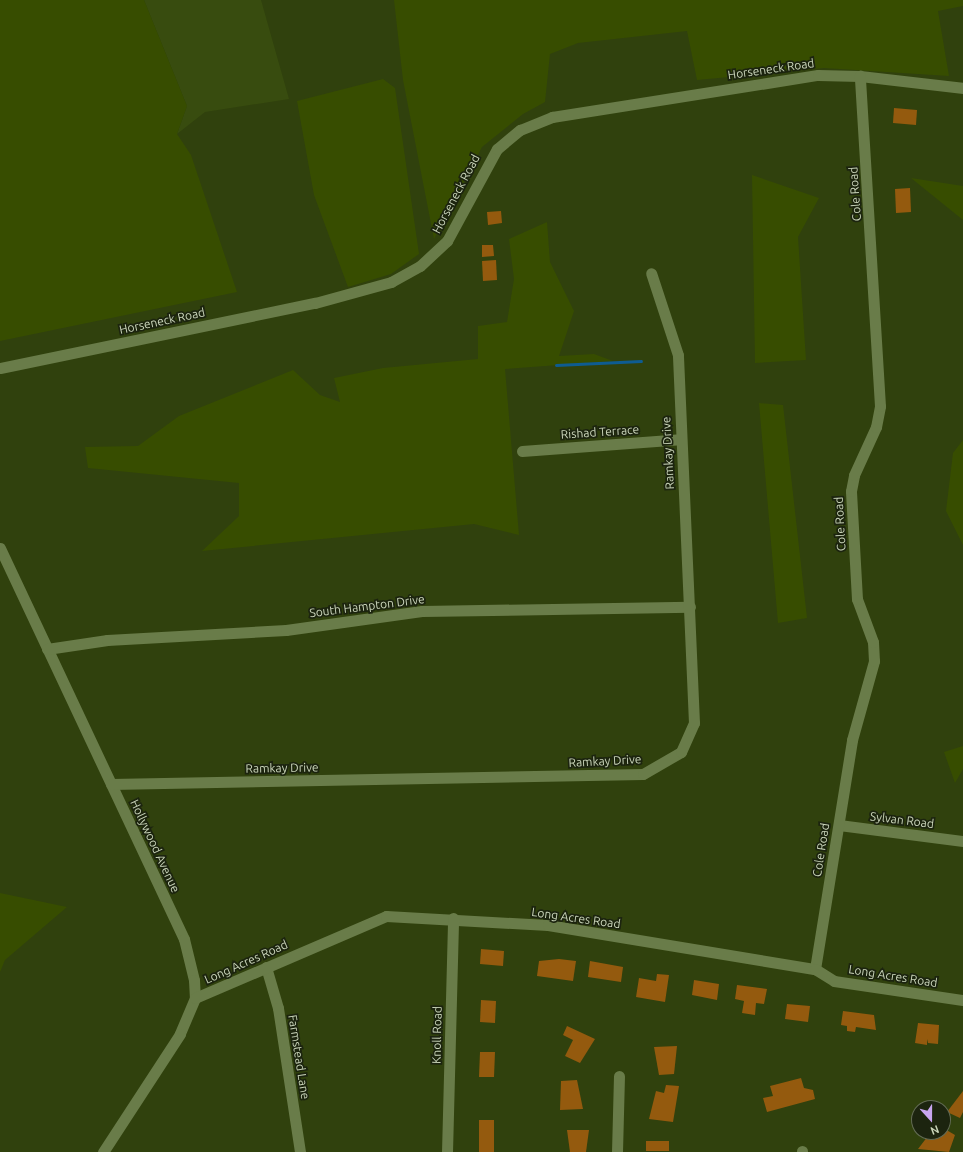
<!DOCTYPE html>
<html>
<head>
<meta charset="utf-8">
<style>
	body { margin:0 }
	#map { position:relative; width:963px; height:1152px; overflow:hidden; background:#30410d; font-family:Ubuntu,sans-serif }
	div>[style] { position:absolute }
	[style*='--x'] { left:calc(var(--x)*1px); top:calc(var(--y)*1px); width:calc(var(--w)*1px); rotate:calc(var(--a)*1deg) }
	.built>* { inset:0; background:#384c0f }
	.green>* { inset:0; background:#374d00 }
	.stream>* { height:3px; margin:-1.5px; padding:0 1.5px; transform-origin:1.5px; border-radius:1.5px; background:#0e5c91 }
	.building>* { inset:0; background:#945a0e }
	.minor>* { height:11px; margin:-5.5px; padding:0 5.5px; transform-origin:5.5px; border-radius:5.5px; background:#697c49 }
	span { translate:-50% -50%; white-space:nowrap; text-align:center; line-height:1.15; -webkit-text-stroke:3.5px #1c240f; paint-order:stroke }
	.street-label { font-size:12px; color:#cbd6bb }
	.north { position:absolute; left:911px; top:1100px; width:40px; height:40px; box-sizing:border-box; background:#1c240f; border:1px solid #626b54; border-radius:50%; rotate:159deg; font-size:11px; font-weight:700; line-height:16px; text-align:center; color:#cbd6bb }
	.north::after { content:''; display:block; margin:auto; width:14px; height:18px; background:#c8a5ef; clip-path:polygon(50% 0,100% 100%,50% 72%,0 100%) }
</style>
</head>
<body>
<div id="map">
	<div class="built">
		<div style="clip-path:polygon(144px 0,261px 0,289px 99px,205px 112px,177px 134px,187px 106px)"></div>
	</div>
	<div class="green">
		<div style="clip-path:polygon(0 0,144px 0,187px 106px,177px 134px,191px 155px,237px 292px,0 341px)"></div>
		<div style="clip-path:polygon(394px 0,963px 0,963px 6px,938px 11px,949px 76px,824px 68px,697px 80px,687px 31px,578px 43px,550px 54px,545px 102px,523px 114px,482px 147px,434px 239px,403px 80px)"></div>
		<div style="clip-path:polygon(383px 79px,395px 88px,419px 254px,391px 274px,348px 287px,314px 195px,297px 101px)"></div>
		<div style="clip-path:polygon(752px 175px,819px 198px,798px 237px,806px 360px,755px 363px)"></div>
		<div style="clip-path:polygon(911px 178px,963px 186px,963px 220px)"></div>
		<div style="clip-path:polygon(547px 222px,550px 262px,574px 311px,559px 356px,594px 354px,613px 361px,505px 369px,519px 535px,474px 524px,202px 551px,239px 516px,239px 483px,88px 468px,85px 447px,138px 446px,179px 416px,293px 370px,320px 395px,340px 402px,334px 378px,383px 368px,478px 359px,478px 326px,507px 322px,514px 279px,509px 239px)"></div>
		<div style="clip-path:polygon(759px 403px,783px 405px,807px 618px,778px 623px)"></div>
		<div style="clip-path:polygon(963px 440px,963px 545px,946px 511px,953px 453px)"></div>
		<div style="clip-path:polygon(963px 746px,963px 769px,955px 783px,944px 752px)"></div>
		<div style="clip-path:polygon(0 893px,67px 907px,5px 960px,0 972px)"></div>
	</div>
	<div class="stream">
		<div style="--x:556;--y:365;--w:85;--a:-2.7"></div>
	</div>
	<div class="building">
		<div style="clip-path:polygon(894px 108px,917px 110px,916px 125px,893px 123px)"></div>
		<div style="clip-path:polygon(910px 188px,911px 212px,896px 213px,895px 189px)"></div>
		<div style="clip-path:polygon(501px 211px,502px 223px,488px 225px,487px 212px)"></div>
		<div style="clip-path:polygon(482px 245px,493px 245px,494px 256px,482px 257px)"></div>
		<div style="clip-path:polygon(496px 260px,497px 280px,483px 281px,482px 261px)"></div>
		<div style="clip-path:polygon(481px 949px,504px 951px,503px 966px,480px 964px)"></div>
		<div style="clip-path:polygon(559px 959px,576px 961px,573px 981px,537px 976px,539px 961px)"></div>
		<div style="clip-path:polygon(590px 961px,623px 967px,621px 982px,588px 977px)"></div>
		<div style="clip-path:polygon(657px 974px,669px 975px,665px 1002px,636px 997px,639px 978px,656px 981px)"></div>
		<div style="clip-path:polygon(694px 980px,719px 984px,717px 1000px,692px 995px)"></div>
		<div style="clip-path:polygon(737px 985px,767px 989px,764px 1004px,756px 1003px,755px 1015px,742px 1013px,744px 1001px,735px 999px)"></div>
		<div style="clip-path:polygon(481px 1000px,496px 1001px,495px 1023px,480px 1022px)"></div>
		<div style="clip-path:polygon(787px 1004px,810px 1006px,808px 1022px,785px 1019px)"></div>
		<div style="clip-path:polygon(843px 1011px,874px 1015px,876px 1030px,856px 1027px,855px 1032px,847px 1031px,847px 1026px,841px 1025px)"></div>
		<div style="clip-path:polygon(918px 1023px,939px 1025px,938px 1044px,928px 1043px,927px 1039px,927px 1045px,915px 1043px)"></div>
		<div style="clip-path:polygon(567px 1026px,595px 1039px,580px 1063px,565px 1056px,573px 1040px,563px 1035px)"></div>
		<div style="clip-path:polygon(677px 1046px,674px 1074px,659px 1075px,654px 1047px)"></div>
		<div style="clip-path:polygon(480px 1052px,495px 1052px,494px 1077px,479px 1077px)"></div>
		<div style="clip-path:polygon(801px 1078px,804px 1088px,813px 1090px,815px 1099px,767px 1112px,763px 1098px,773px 1096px,770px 1086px)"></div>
		<div style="clip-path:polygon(577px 1080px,583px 1109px,560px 1110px,561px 1081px)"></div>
		<div style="clip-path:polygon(666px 1085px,679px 1086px,673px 1122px,649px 1119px,656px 1091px,664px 1093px)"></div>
		<div style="clip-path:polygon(963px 1091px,963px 1112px,960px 1118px,947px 1112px)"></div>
		<div style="clip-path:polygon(479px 1120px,494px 1120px,494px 1152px,479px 1152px)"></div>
		<div style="clip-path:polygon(943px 1128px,955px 1135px,949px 1152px,918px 1149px,931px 1132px,943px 1132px)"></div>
		<div style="clip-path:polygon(567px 1130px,589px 1130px,586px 1152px,570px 1152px)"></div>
		<div style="clip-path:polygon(646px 1141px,669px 1141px,669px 1151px,646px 1151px)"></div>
	</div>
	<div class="minor">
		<div style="--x:0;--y:368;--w:322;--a:-11.7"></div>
		<div style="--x:315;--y:303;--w:79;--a:-15.4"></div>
		<div style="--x:391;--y:282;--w:33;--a:-29"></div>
		<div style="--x:420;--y:266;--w:37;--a:-43"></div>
		<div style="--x:447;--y:241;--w:105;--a:-61.5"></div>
		<div style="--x:497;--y:149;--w:30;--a:-40"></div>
		<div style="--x:520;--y:130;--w:35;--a:-22"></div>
		<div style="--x:552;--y:117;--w:269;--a:-9"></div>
		<div style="--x:818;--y:75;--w:42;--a:1.4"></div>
		<div style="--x:860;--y:76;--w:104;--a:6.6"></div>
		<div style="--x:522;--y:451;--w:158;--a:-4.3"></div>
		<div style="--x:0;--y:548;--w:432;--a:64.8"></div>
		<div style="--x:184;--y:939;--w:42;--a:76.3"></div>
		<div style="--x:194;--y:980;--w:18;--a:87"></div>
		<div style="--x:195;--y:998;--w:39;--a:113"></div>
		<div style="--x:180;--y:1034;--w:141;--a:123.1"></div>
		<div style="--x:47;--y:649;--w:61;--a:-8.5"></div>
		<div style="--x:107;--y:640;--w:179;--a:-3.2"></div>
		<div style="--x:286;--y:630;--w:137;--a:-8"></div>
		<div style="--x:422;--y:611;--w:268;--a:-0.9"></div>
		<div style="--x:111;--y:784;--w:532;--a:-1.08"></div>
		<div style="--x:643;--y:774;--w:44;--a:-30.1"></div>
		<div style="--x:681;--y:752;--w:32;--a:-66"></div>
		<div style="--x:694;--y:723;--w:368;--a:-92.5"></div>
		<div style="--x:678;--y:355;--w:86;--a:-108.2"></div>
		<div style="--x:839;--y:825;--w:125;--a:7.4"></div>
		<div style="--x:266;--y:967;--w:43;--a:73.7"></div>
		<div style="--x:278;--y:1008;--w:146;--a:81.3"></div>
		<div style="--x:815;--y:969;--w:232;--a:-80.8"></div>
		<div style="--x:852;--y:740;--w:82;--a:-74.4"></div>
		<div style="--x:874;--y:661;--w:19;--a:-93"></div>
		<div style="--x:873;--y:642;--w:46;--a:-110.4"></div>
		<div style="--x:857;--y:599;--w:108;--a:-93.2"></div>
		<div style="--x:851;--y:491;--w:16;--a:-79"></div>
		<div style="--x:854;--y:475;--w:53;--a:-65.4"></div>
		<div style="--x:876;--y:427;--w:21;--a:-79"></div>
		<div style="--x:880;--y:406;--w:331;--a:-93.5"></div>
		<div style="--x:195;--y:998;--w:208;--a:-23.2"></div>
		<div style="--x:386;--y:916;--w:162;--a:3.2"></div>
		<div style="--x:548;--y:925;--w:271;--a:9.4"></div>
		<div style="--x:815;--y:969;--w:22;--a:32"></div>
		<div style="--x:834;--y:981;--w:130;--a:8.4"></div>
		<div style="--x:802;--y:1151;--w:1;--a:90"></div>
		<div style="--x:447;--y:1152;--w:234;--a:-88.5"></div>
		<div style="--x:617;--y:1152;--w:76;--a:-88.5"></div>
	</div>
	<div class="street-label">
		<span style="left:771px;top:69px;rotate:-8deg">Horseneck Road</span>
		<span style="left:456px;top:194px;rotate:-62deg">Horseneck Road</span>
		<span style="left:855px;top:194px;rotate:-94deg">Cole Road</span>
		<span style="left:162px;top:321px;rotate:-12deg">Horseneck Road</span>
		<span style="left:600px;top:432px;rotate:-4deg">Rishad Terrace</span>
		<span style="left:668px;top:453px;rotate:-93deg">Ramkay Drive</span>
		<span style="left:840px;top:524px;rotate:-93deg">Cole Road</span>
		<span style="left:367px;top:606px;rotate:-7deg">South Hampton Drive</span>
		<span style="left:605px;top:761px;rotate:-3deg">Ramkay Drive</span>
		<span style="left:282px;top:768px;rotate:-1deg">Ramkay Drive</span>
		<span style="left:902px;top:820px;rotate:7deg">Sylvan Road</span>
		<span style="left:155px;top:846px;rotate:65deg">Hollywood Avenue</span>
		<span style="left:821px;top:850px;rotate:-81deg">Cole Road</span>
		<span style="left:576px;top:918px;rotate:8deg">Long Acres Road</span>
		<span style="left:246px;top:962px;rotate:-24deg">Long Acres Road</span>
		<span style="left:893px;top:976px;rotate:9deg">Long Acres Road</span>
		<span style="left:437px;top:1035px;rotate:-89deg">Knoll Road</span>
		<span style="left:299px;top:1057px;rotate:81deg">Farmstead Lane</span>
	</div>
	<div class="north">N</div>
</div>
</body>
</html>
